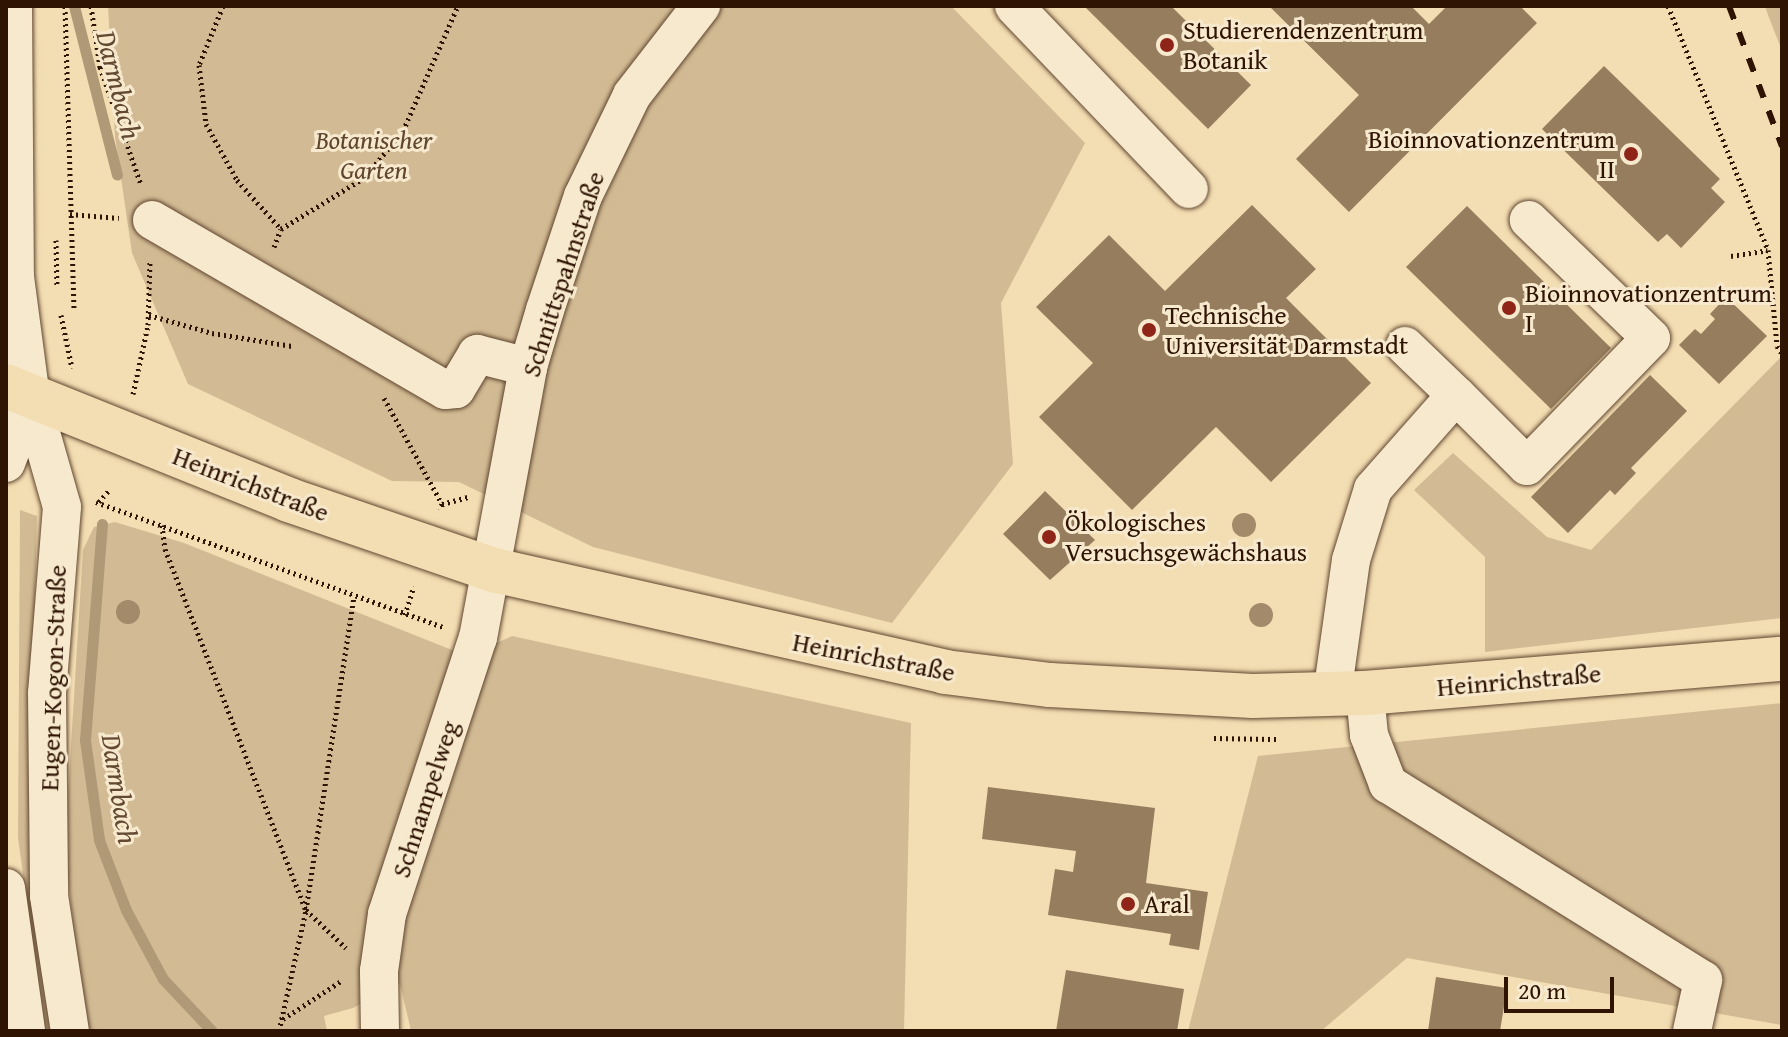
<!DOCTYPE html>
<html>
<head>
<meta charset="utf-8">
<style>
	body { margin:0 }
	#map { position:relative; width:1788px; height:1037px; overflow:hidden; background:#f3ddb2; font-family:"Gentium Book Plus",serif }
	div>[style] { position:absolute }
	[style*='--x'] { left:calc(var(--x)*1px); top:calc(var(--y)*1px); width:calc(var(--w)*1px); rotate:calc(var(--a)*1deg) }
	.green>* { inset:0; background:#d2bb94 }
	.stream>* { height:11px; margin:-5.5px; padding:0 5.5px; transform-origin:5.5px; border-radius:5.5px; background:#b09977 }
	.building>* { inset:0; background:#957d5e }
	.path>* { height:5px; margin-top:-2.5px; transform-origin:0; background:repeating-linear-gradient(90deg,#2f1404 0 2px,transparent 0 6px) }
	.roads { filter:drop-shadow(0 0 2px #604630) drop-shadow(0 0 2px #604630) }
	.minor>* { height:38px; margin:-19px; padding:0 19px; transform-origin:19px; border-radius:19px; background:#f7e9cd }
	.major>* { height:44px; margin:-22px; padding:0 22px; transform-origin:22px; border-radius:22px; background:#f3ddb2 }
	.rail>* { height:6px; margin-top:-3px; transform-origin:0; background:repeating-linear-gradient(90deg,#2f1404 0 14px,transparent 0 28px) }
	.trees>* { width:24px; height:24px; margin:-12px; border-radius:50%; background:#a28a6a }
	.dots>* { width:22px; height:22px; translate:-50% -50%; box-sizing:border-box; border:4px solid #f7e9cd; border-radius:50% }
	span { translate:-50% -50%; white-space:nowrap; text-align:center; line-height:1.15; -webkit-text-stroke:6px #f7e9cd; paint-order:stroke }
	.poi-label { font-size:26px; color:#2f1404 }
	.left { translate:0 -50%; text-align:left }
	.right { translate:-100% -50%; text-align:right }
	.park-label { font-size:26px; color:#60462f; font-style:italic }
	.street-label { font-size:26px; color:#2f1404 }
	.water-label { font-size:28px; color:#634932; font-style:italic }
	.frame { position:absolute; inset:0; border:8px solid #2f1404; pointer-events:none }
	.scale { position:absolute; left:1504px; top:977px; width:110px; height:36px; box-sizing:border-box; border:4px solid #2f1404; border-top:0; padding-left:10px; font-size:24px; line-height:28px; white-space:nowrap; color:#2f1404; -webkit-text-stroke:6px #f7e9cd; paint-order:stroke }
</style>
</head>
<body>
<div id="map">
	<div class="green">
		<div style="clip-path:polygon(108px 6px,951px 6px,1085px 143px,1001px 303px,1013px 464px,892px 623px,593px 547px,459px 482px,392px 481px,188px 384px,132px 253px,115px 137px)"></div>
		<div style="clip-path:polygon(1765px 6px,1782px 6px,1782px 51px,1768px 15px)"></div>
		<div style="clip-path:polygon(1782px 356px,1782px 618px,1485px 652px,1485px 557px,1414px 490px,1453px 453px,1547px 537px,1591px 550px)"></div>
		<div style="clip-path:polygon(20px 510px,37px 516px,29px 838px,56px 1031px,45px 1031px,18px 838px)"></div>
		<div style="clip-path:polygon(115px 522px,184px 543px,467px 656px,512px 636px,911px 723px,904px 1031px,411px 1031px,400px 984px,353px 1008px,324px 1016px,327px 1031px,83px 1031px,65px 843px,83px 550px,94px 527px)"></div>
		<div style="clip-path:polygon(1782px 703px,1782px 1025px,1407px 958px,1321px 1031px,1188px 1031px,1258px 756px)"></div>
	</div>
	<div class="stream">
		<div style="--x:74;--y:6;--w:174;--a:75.7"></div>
		<div style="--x:102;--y:524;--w:217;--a:94.5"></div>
		<div style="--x:85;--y:740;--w:101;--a:82"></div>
		<div style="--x:99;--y:840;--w:75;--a:68.9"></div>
		<div style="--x:126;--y:910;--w:78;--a:61.8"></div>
		<div style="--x:163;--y:979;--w:71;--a:46.7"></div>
	</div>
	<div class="building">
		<div style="clip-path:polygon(1084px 6px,1171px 6px,1251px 85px,1208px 129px)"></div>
		<div style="clip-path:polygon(1269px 6px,1411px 6px,1429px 24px,1447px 6px,1520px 6px,1537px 23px,1349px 212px,1296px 159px,1359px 95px)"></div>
		<div style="clip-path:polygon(1604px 66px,1720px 179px,1711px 188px,1725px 202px,1681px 248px,1667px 234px,1658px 242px,1542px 129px)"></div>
		<div style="clip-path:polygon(1252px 205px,1316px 269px,1286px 298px,1371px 383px,1271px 482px,1216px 427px,1132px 510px,1039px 417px,1093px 363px,1036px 307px,1109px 235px,1165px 291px)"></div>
		<div style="clip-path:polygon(1467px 206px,1611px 348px,1551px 409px,1406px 267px)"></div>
		<div style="clip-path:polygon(1726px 297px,1767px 336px,1719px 384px,1679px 345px,1695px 329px,1701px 334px,1715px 319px,1710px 314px)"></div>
		<div style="clip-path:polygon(1650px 375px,1687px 411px,1631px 468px,1636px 473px,1615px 495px,1610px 490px,1568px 533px,1531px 497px)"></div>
		<div style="clip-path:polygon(1045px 491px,1095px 540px,1050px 580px,1003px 534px)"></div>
		<div style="clip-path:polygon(988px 787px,1155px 808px,1146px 883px,1208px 892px,1199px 950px,1169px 945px,1171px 934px,1048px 915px,1055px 869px,1073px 872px,1076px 851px,982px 839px)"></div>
		<div style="clip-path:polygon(1066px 970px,1184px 989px,1177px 1031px,1056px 1031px)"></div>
		<div style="clip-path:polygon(1436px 977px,1507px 988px,1500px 1031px,1428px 1031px)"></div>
	</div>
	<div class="path">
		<div style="--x:65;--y:6;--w:304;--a:88.3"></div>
		<div style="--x:91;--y:6;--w:62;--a:81.6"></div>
		<div style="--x:100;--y:67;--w:125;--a:70.8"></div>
		<div style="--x:223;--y:6;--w:64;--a:112.1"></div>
		<div style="--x:199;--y:65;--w:59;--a:83.2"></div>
		<div style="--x:206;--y:124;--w:64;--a:61"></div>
		<div style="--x:237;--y:180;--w:66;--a:48.1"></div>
		<div style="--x:1668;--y:6;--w:264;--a:67.7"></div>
		<div style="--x:1768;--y:250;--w:96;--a:84.6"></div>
		<div style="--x:1777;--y:346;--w:9;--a:58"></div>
		<div style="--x:70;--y:214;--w:49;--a:4.7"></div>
		<div style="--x:56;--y:240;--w:46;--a:88.8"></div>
		<div style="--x:274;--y:247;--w:19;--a:-69"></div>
		<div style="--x:281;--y:229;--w:97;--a:-31.6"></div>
		<div style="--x:364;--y:178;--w:61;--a:-50.3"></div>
		<div style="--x:403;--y:131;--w:137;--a:-66.3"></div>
		<div style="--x:1731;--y:256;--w:37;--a:-9"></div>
		<div style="--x:61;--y:315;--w:54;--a:78.3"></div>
		<div style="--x:149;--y:315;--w:66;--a:15.9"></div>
		<div style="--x:212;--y:333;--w:81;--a:9.2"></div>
		<div style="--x:133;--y:394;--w:71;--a:-77.7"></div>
		<div style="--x:148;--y:325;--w:63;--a:-88.2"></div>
		<div style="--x:384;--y:398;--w:121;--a:61.3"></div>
		<div style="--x:442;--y:504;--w:6;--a:121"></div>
		<div style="--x:96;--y:502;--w:370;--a:19.8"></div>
		<div style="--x:99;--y:502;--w:16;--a:-50"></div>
		<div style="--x:442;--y:504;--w:27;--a:-15"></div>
		<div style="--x:162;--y:525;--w:24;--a:83"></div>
		<div style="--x:165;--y:549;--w:388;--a:68.7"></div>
		<div style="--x:306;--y:910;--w:55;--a:43.5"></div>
		<div style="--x:405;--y:615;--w:30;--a:-73"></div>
		<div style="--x:1214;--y:738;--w:62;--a:0.9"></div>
		<div style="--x:283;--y:1019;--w:69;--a:-33.2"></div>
		<div style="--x:279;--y:1031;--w:124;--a:-77.4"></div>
		<div style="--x:306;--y:910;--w:318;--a:-81.3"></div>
	</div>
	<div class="roads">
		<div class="minor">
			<div style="--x:13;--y:6;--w:271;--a:89.6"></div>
			<div style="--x:15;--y:277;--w:122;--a:82.5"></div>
			<div style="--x:31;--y:398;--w:113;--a:74.1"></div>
			<div style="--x:62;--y:507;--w:187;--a:94.6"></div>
			<div style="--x:47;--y:693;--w:203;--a:89.4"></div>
			<div style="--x:49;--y:896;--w:137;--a:81.2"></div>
			<div style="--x:1014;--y:6;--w:253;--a:46.3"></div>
			<div style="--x:152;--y:220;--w:339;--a:30.1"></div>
			<div style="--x:445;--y:390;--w:11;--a:-5"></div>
			<div style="--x:456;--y:389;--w:41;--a:-59"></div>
			<div style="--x:477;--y:354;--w:53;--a:14.3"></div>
			<div style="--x:1405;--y:346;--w:71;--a:43.9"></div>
			<div style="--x:6;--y:463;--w:70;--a:-69"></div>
			<div style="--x:1365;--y:693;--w:42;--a:84.6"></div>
			<div style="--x:1369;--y:735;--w:53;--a:68.8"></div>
			<div style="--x:1388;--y:784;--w:371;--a:31.9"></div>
			<div style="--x:1703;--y:980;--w:52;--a:102.2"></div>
			<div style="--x:1332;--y:695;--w:136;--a:-82"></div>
			<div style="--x:1351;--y:560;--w:74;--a:-72.8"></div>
			<div style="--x:1373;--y:489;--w:125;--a:-48.6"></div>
			<div style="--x:1456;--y:395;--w:100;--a:45"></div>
			<div style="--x:1527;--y:466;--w:178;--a:-45.9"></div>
			<div style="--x:1651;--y:338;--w:170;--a:-136"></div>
			<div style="--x:6;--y:888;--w:144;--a:82"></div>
			<div style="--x:380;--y:1031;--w:60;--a:-91"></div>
			<div style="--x:379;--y:971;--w:58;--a:-82"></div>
			<div style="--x:387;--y:914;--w:291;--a:-71.8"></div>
			<div style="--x:478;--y:638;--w:276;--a:-79.5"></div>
			<div style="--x:528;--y:367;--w:59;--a:-73.4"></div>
			<div style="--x:545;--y:310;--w:120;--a:-71.6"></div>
			<div style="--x:583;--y:196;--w:112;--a:-64.1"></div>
			<div style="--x:632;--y:95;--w:113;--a:-52.2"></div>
		</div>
		<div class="major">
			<div style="--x:6;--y:386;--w:305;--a:21.9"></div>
			<div style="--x:289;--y:500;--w:217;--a:18.9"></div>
			<div style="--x:494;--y:570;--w:462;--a:12.7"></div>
			<div style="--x:945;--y:672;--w:106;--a:7.1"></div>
			<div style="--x:1050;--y:685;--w:203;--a:3.1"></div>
			<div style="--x:1253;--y:696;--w:112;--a:-1.5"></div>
			<div style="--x:1365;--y:693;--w:418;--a:-4.7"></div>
		</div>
	</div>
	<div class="rail">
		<div style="--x:1729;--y:6;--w:150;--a:69.3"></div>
	</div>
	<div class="trees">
		<div style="left:1244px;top:525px"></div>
		<div style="left:128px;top:612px"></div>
		<div style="left:1261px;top:615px"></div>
	</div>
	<div class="dots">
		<div style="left:1167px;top:45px;background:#8f2418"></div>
		<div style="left:1631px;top:154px;background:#8f2418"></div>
		<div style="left:1509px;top:308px;background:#8f2418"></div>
		<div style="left:1149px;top:330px;background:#8f2418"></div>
		<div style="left:1049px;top:537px;background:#8f2418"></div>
		<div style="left:1128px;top:904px;background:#8f2418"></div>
	</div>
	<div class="poi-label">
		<span class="left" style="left:1183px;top:45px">Studierendenzentrum<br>Botanik</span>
		<span class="right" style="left:1615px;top:154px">Bioinnovationzentrum<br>II</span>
		<span class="left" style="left:1525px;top:308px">Bioinnovationzentrum<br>I</span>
		<span class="left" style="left:1165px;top:330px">Technische<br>Universität Darmstadt</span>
		<span class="left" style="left:1065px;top:537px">Ökologisches<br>Versuchsgewächshaus</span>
		<span class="left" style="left:1144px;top:904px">Aral</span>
	</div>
	<div class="park-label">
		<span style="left:374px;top:155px">Botanischer<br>Garten</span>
	</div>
	<div class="street-label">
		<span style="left:563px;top:274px;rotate:-72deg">Schnittspahnstraße</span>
		<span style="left:251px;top:484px;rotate:21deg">Heinrichstraße</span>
		<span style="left:874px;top:657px;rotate:11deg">Heinrichstraße</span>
		<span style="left:53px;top:678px;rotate:-88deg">Eugen-Kogon-Straße</span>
		<span style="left:1519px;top:680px;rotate:-5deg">Heinrichstraße</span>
		<span style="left:425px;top:799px;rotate:-72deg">Schnampelweg</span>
	</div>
	<div class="water-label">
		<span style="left:119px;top:85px;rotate:76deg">Darmbach</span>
		<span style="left:120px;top:789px;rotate:81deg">Darmbach</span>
	</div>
	<div class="frame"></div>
	<div class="scale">20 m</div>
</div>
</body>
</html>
